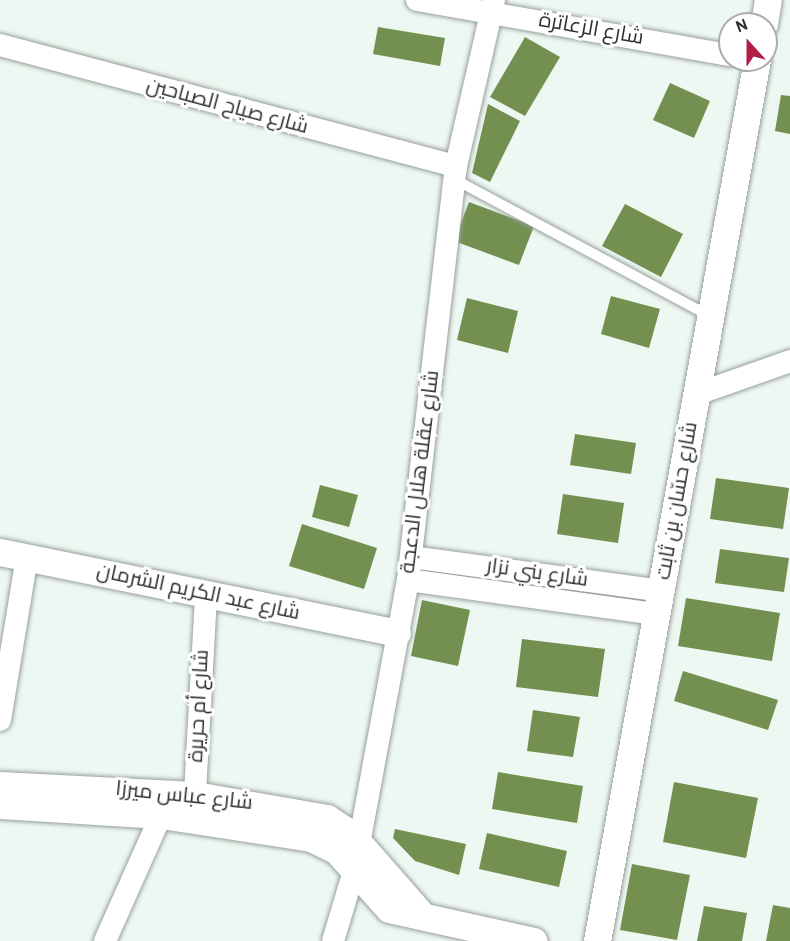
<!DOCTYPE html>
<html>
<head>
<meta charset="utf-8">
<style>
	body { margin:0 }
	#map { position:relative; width:790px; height:941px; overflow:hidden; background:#eef8f2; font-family:Overpass,Cairo,sans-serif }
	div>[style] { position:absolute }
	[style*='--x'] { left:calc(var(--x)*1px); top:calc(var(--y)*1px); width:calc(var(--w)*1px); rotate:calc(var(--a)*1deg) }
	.building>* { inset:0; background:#739050 }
	.roads { filter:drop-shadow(0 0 2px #97a09a) drop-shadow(0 0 2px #97a09a) }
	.service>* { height:10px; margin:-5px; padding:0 5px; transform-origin:5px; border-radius:5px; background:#fff }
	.minor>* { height:22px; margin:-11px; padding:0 11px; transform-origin:11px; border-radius:11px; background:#fff }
	.tertiary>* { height:27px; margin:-13.5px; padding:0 13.5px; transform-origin:13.5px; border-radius:13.5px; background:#fff }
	span { translate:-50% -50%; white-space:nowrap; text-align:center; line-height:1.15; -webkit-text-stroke:6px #fff; paint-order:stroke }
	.street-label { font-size:21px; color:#2d312e }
	.north { position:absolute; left:718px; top:12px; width:60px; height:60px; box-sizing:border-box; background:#fff; border:2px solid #abadab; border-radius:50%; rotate:339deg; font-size:16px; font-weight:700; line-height:24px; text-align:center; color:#2d312e }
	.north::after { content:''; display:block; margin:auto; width:21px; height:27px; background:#b01d46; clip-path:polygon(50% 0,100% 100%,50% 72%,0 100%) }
</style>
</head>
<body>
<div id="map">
	<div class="building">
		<div style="clip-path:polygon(378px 27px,445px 38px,440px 66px,373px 54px)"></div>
		<div style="clip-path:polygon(525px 37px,560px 57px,525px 116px,490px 97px)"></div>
		<div style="clip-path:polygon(670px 83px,710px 101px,694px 138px,653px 120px)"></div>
		<div style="clip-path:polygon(781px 95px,790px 96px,790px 134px,775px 131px)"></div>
		<div style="clip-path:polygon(488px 104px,520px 121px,490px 182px,472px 173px)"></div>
		<div style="clip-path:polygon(469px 202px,534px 226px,519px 265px,454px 241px)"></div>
		<div style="clip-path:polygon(625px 204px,683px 234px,661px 277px,602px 246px)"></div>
		<div style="clip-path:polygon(611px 296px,660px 309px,649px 348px,601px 334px)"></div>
		<div style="clip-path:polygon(467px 298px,518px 311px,508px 353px,457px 340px)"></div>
		<div style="clip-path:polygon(575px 434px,636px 443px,631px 474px,570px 465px)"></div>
		<div style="clip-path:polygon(716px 478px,789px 488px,783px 529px,710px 519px)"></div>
		<div style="clip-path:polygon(320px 485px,358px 495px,349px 527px,312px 517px)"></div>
		<div style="clip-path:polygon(563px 494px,624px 503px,618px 543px,557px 534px)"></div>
		<div style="clip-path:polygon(302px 524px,377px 548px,364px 589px,289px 566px)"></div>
		<div style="clip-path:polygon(720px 549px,789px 558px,784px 592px,715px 583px)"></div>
		<div style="clip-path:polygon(686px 598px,780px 613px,772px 661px,678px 646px)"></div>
		<div style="clip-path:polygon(422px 600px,470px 610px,458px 666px,411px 656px)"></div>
		<div style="clip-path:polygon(522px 639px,605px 649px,598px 697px,516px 687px)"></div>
		<div style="clip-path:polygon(683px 671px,778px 700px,768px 730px,674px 701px)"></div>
		<div style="clip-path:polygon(533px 710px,580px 717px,573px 757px,527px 751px)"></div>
		<div style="clip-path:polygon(498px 772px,583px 786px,577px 823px,492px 809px)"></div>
		<div style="clip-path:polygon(674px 782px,758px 798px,746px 858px,663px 842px)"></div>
		<div style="clip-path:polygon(395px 829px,466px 844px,459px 875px,415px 861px,393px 838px)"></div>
		<div style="clip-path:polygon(487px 833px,567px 851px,559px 887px,479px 869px)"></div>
		<div style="clip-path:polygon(632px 864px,690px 875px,677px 940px,620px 930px)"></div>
		<div style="clip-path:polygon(773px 905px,790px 908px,790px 941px,766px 941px)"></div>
		<div style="clip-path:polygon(704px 906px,747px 913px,742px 941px,697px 941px)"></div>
	</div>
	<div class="roads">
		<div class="service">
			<div style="--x:454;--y:179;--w:290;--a:28.2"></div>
		</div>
		<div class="minor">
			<div style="--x:417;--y:0;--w:318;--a:10"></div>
			<div style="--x:0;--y:45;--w:472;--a:14.9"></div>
			<div style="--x:697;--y:394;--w:99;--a:-19.5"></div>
			<div style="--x:411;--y:557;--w:253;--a:7.7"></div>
			<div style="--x:408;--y:580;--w:251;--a:7.8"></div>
			<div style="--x:0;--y:720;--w:165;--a:-80.6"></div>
			<div style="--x:194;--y:811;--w:217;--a:-86.8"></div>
			<div style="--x:105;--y:941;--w:138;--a:-66"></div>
			<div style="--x:333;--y:941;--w:73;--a:-73.3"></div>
			<div style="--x:354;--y:871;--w:296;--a:-79.5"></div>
			<div style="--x:408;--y:580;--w:417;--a:-83.4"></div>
			<div style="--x:456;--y:166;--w:170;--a:-77.1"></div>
		</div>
		<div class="tertiary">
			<div style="--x:764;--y:24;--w:24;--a:-81"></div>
			<div style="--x:0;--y:552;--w:405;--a:11.5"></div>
			<div style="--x:0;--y:785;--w:195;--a:2.9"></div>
			<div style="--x:195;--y:795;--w:134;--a:9.9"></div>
			<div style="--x:327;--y:818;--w:27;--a:33"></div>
			<div style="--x:350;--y:833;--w:106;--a:48.8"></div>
			<div style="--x:0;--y:805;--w:161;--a:3.6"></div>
			<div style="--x:161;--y:815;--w:152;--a:8.7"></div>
			<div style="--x:311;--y:838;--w:28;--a:26"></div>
			<div style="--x:336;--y:850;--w:79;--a:48.1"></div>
			<div style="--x:389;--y:909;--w:148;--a:12.5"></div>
			<div style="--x:597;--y:941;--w:895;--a:-79.71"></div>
		</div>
	</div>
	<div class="street-label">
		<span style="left:591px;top:30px;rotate:10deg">شارع الزعاترة</span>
		<span style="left:227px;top:107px;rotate:15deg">شارع صياح الصباحين</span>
		<span style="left:421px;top:472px;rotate:-83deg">شارع عقلة هلال الدعجة</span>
		<span style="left:678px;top:501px;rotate:-80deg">شارع حسّان بن ثابت</span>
		<span style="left:537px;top:574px;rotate:8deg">شارع بني نزار</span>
		<span style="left:198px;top:593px;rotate:12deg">شارع عبد الكريم الشرمان</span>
		<span style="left:200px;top:706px;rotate:-87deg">شارع أم حريرة</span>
		<span style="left:184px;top:797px;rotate:6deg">شارع عباس ميرزا</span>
	</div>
	<div class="north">N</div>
</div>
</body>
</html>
